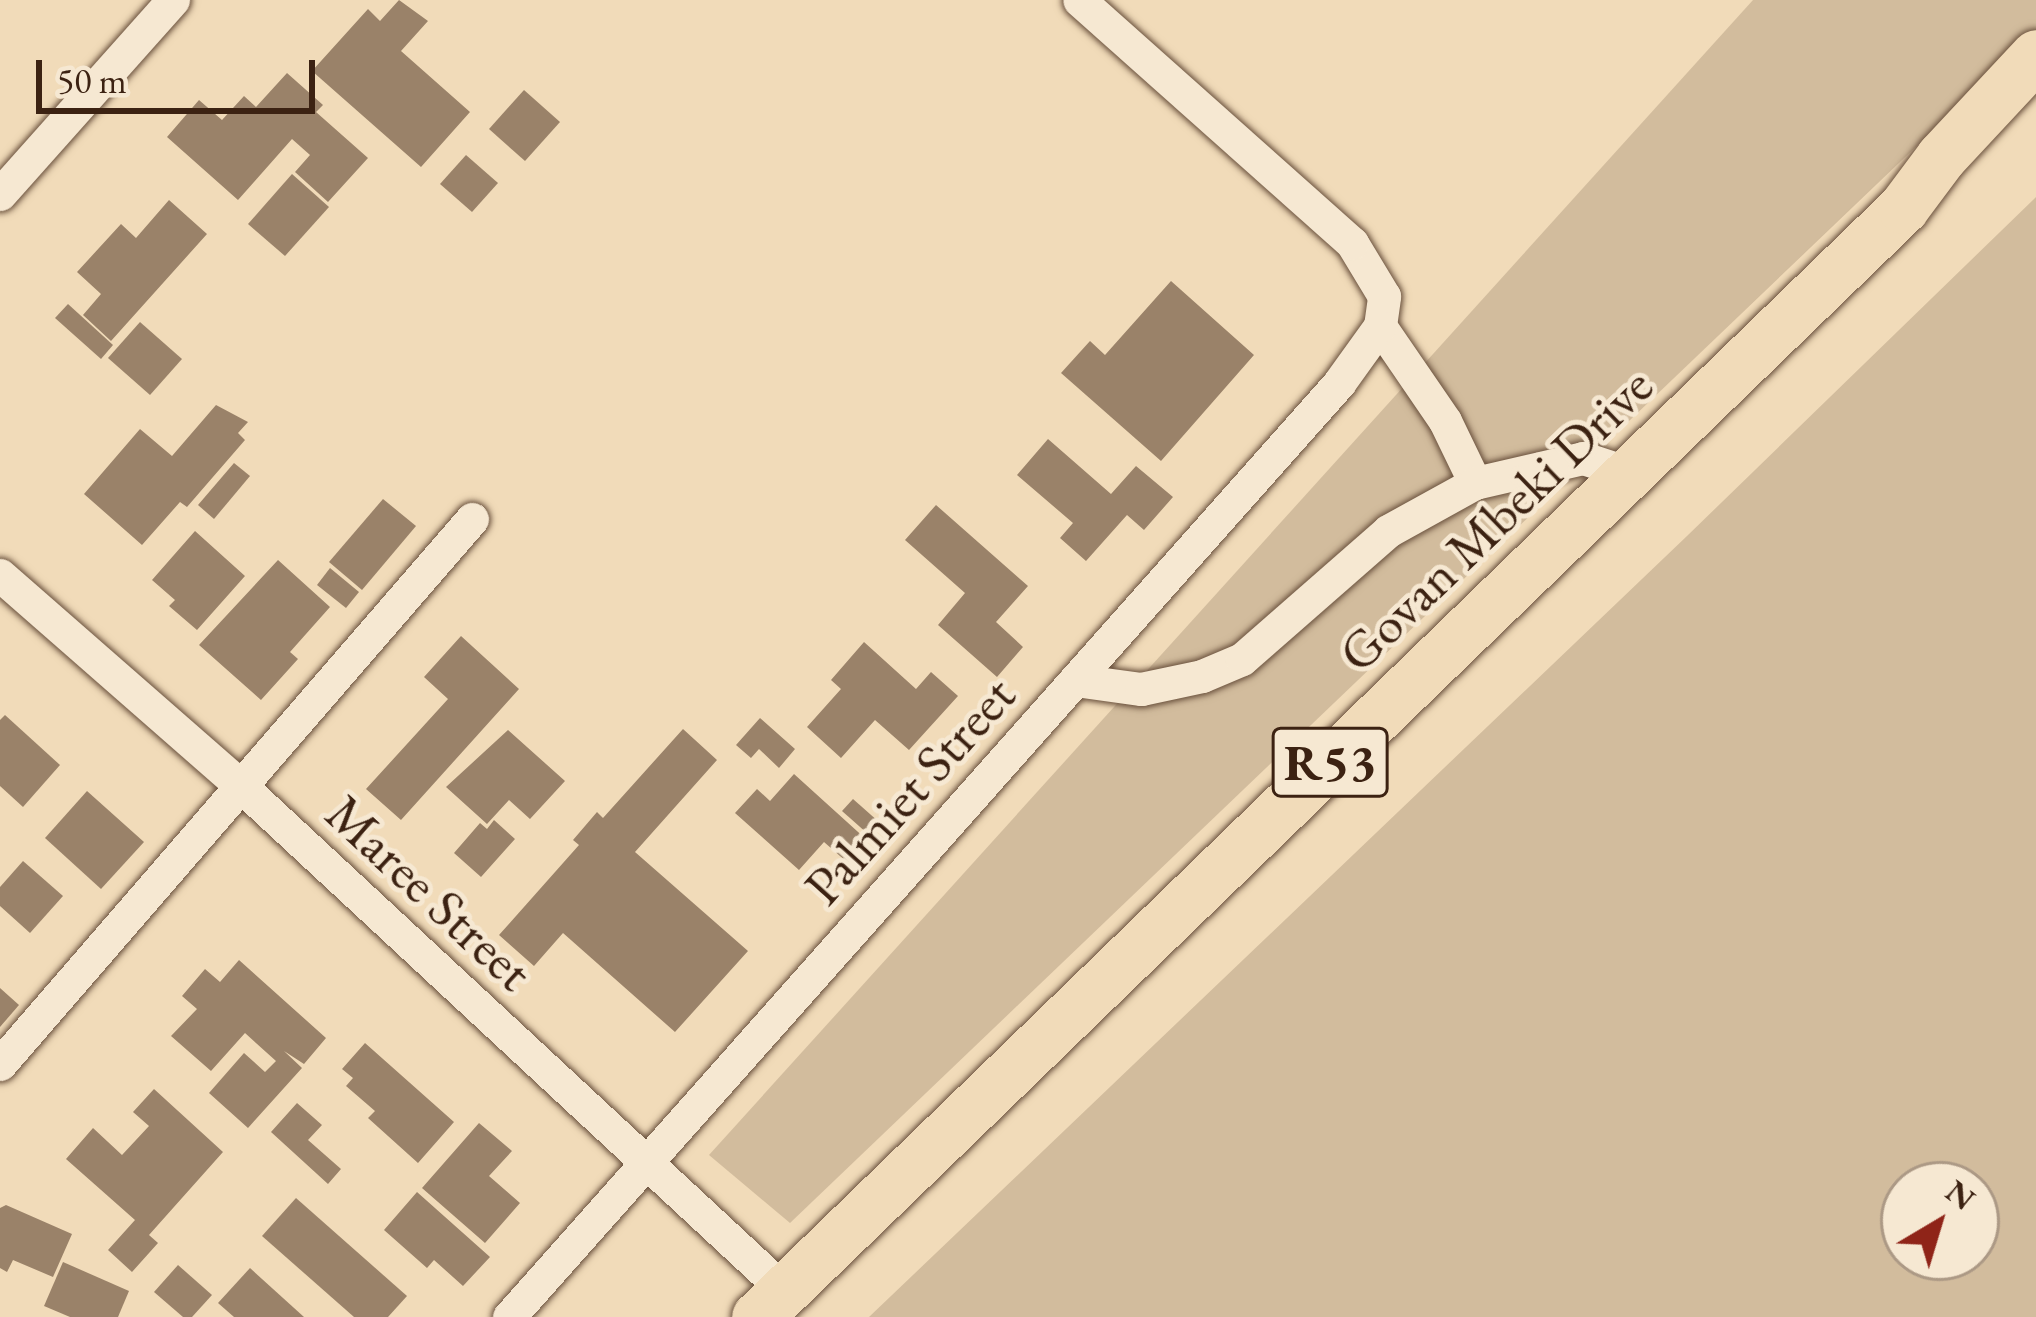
<!DOCTYPE html>
<html>
<head>
<meta charset="utf-8">
<style>
	body { margin:0 }
	#map { position:relative; width:2036px; height:1317px; overflow:hidden; background:#f1dbb9; font-family:"EB Garamond",serif }
	div>[style] { position:absolute }
	[style*='--x'] { left:calc(var(--x)*1px); top:calc(var(--y)*1px); width:calc(var(--w)*1px); rotate:calc(var(--a)*1deg) }
	.green>* { inset:0; background:#d2bc9d }
	.building>* { inset:0; background:#9a8269 }
	.roads { filter:drop-shadow(0 0 3px #69503c) drop-shadow(0 0 3px #69503c) }
	.minor>* { height:33px; margin:-16.5px; padding:0 16.5px; transform-origin:16.5px; border-radius:16.5px; background:#f6e8d2 }
	.primary>* { height:51px; margin:-25.5px; padding:0 25.5px; transform-origin:25.5px; border-radius:25.5px; background:#f1dbb9 }
	span { translate:-50% -50%; white-space:nowrap; text-align:center; line-height:1.15; -webkit-text-stroke:10px #f6e8d2; paint-order:stroke }
	.shield-label span { padding:3px 9px; background:#f6e8d2; border:3px solid; border-radius:9px; -webkit-text-stroke-width:0 }
	.shield-label { font-size:51px; color:#3c2212; font-weight:700 }
	.street-label { font-size:54px; color:#3c2212 }
	.north { position:absolute; left:1880px; top:1161px; width:120px; height:120px; box-sizing:border-box; background:#f6e8d2; border:3px solid #ac9985; border-radius:50%; rotate:38deg; font-size:33px; font-weight:700; line-height:48px; text-align:center; color:#3c2212 }
	.north::after { content:''; display:block; margin:auto; width:42px; height:54px; background:#8f2418; clip-path:polygon(50% 0,100% 100%,50% 72%,0 100%) }
	.scale { position:absolute; left:36px; top:60px; width:279px; height:54px; box-sizing:border-box; border:6px solid #3c2212; border-top:0; padding-left:15px; font-size:36px; line-height:42px; white-space:nowrap; color:#3c2212; -webkit-text-stroke:9px #f6e8d2; paint-order:stroke }
</style>
</head>
<body>
<div id="map">
	<div class="green">
		<div style="clip-path:polygon(1753px 0,2036px 0,2036px 32px,790px 1223px,709px 1155px)"></div>
		<div style="clip-path:polygon(evenodd,2036px 197px,2036px 1317px,869px 1317px,1687px 536px,2036px 197px,1976px 1185px,1976px 1257px,1904px 1257px,1904px 1185px,1976px 1185px)"></div>
	</div>
	<div class="building">
		<div style="clip-path:polygon(399px 0,428px 21px,401px 51px,470px 112px,421px 167px,312px 71px,368px 9px,380px 21px)"></div>
		<div style="clip-path:polygon(287px 73px,323px 105px,316px 112px,368px 158px,328px 202px,295px 172px,310px 155px,292px 139px,238px 200px,167px 137px,199px 100px,222px 120px,244px 96px,256px 107px)"></div>
		<div style="clip-path:polygon(524px 90px,560px 122px,525px 161px,489px 129px)"></div>
		<div style="clip-path:polygon(466px 155px,498px 183px,472px 212px,440px 184px)"></div>
		<div style="clip-path:polygon(292px 174px,329px 207px,285px 256px,248px 224px)"></div>
		<div style="clip-path:polygon(169px 200px,207px 234px,111px 341px,83px 315px,101px 294px,77px 272px,121px 224px,136px 238px)"></div>
		<div style="clip-path:polygon(1171px 281px,1254px 355px,1161px 461px,1061px 373px,1090px 341px,1105px 355px)"></div>
		<div style="clip-path:polygon(68px 304px,113px 345px,101px 359px,55px 318px)"></div>
		<div style="clip-path:polygon(140px 322px,182px 359px,150px 395px,108px 358px)"></div>
		<div style="clip-path:polygon(216px 405px,248px 422px,238px 433px,245px 440px,187px 507px,180px 502px,142px 545px,84px 494px,140px 429px,172px 456px)"></div>
		<div style="clip-path:polygon(1048px 439px,1111px 494px,1136px 466px,1173px 497px,1144px 530px,1127px 515px,1086px 561px,1060px 538px,1073px 523px,1017px 475px)"></div>
		<div style="clip-path:polygon(234px 463px,250px 476px,214px 519px,198px 505px)"></div>
		<div style="clip-path:polygon(383px 499px,416px 526px,362px 590px,329px 562px)"></div>
		<div style="clip-path:polygon(936px 505px,1028px 586px,996px 622px,1023px 647px,997px 677px,938px 625px,965px 593px,905px 540px)"></div>
		<div style="clip-path:polygon(195px 531px,245px 576px,197px 630px,169px 606px,175px 600px,152px 580px)"></div>
		<div style="clip-path:polygon(278px 560px,330px 607px,290px 652px,298px 659px,261px 700px,199px 645px)"></div>
		<div style="clip-path:polygon(330px 568px,359px 592px,346px 608px,317px 585px)"></div>
		<div style="clip-path:polygon(461px 636px,519px 689px,401px 820px,366px 789px,448px 699px,424px 677px)"></div>
		<div style="clip-path:polygon(864px 642px,916px 689px,931px 672px,958px 696px,909px 750px,875px 720px,841px 758px,807px 727px,841px 689px,831px 680px)"></div>
		<div style="clip-path:polygon(5px 715px,60px 765px,23px 807px,0 786px,0 720px)"></div>
		<div style="clip-path:polygon(760px 718px,795px 749px,779px 768px,759px 749px,751px 758px,736px 745px)"></div>
		<div style="clip-path:polygon(683px 729px,717px 760px,635px 852px,748px 951px,675px 1032px,563px 933px,534px 966px,499px 935px,579px 845px,573px 840px,597px 812px,603px 818px)"></div>
		<div style="clip-path:polygon(508px 730px,565px 781px,530px 819px,509px 800px,487px 824px,446px 787px)"></div>
		<div style="clip-path:polygon(794px 774px,868px 841px,848px 863px,824px 842px,799px 870px,735px 813px,757px 789px,770px 801px)"></div>
		<div style="clip-path:polygon(87px 791px,144px 842px,101px 889px,45px 838px)"></div>
		<div style="clip-path:polygon(853px 799px,879px 822px,868px 834px,842px 811px)"></div>
		<div style="clip-path:polygon(494px 820px,515px 839px,481px 877px,454px 853px,480px 823px,487px 829px)"></div>
		<div style="clip-path:polygon(23px 861px,63px 896px,30px 933px,0 906px,0 887px)"></div>
		<div style="clip-path:polygon(239px 960px,326px 1038px,304px 1064px,284px 1051px,302px 1068px,248px 1128px,209px 1093px,244px 1053px,265px 1072px,276px 1061px,245px 1033px,211px 1071px,171px 1036px,197px 1009px,182px 996px,205px 969px,220px 982px)"></div>
		<div style="clip-path:polygon(0 988px,19px 1005px,0 1027px)"></div>
		<div style="clip-path:polygon(365px 1043px,454px 1122px,418px 1163px,368px 1118px,375px 1111px,346px 1086px,353px 1078px,342px 1069px)"></div>
		<div style="clip-path:polygon(154px 1089px,223px 1152px,149px 1235px,158px 1243px,132px 1272px,108px 1250px,135px 1220px,66px 1159px,93px 1128px,122px 1155px,149px 1126px,133px 1112px)"></div>
		<div style="clip-path:polygon(297px 1103px,322px 1125px,308px 1140px,341px 1169px,328px 1184px,271px 1132px)"></div>
		<div style="clip-path:polygon(479px 1123px,512px 1151px,489px 1176px,520px 1203px,485px 1243px,422px 1188px)"></div>
		<div style="clip-path:polygon(417px 1192px,490px 1257px,463px 1286px,434px 1260px,427px 1268px,384px 1230px)"></div>
		<div style="clip-path:polygon(296px 1198px,407px 1296px,388px 1317px,354px 1317px,262px 1236px)"></div>
		<div style="clip-path:polygon(6px 1205px,72px 1234px,53px 1277px,13px 1260px,7px 1272px,0 1268px,0 1208px)"></div>
		<div style="clip-path:polygon(63px 1262px,129px 1291px,118px 1317px,70px 1317px,44px 1306px)"></div>
		<div style="clip-path:polygon(178px 1265px,212px 1295px,192px 1317px,183px 1317px,154px 1292px)"></div>
		<div style="clip-path:polygon(250px 1268px,304px 1317px,234px 1317px,218px 1303px)"></div>
	</div>
	<div class="roads">
		<div class="minor">
			<div style="--x:0;--y:194;--w:260;--a:-48.3"></div>
			<div style="--x:1380;--y:326;--w:115;--a:55.6"></div>
			<div style="--x:1445;--y:421;--w:69;--a:64.2"></div>
			<div style="--x:0;--y:575;--w:322;--a:41.2"></div>
			<div style="--x:242;--y:787;--w:741;--a:42.87"></div>
			<div style="--x:1075;--y:680;--w:67;--a:7.8"></div>
			<div style="--x:1141;--y:689;--w:62;--a:-12"></div>
			<div style="--x:1202;--y:676;--w:43;--a:-23"></div>
			<div style="--x:1242;--y:659;--w:194;--a:-41.2"></div>
			<div style="--x:1388;--y:531;--w:99;--a:-28.9"></div>
			<div style="--x:1475;--y:483;--w:111;--a:-13"></div>
			<div style="--x:1583;--y:458;--w:48;--a:18.1"></div>
			<div style="--x:0;--y:1064;--w:721;--a:-49.11"></div>
			<div style="--x:509;--y:1317;--w:1250;--a:-48.37"></div>
			<div style="--x:1339;--y:383;--w:70;--a:-54.3"></div>
			<div style="--x:1380;--y:326;--w:30;--a:-82"></div>
			<div style="--x:1384;--y:296;--w:62;--a:-121.1"></div>
			<div style="--x:1352;--y:243;--w:365;--a:-138.3"></div>
		</div>
		<div class="primary">
			<div style="--x:757;--y:1317;--w:1595;--a:-44.06"></div>
			<div style="--x:1903;--y:208;--w:64;--a:-53.3"></div>
			<div style="--x:1941;--y:157;--w:139;--a:-47"></div>
		</div>
	</div>
	<div class="shield-label">
		<span style="left:1330px;top:762px">R53</span>
	</div>
	<div class="street-label">
		<span style="left:1495px;top:519px;rotate:-44deg">Govan Mbeki Drive</span>
		<span style="left:909px;top:790px;rotate:-48deg">Palmiet Street</span>
		<span style="left:430px;top:892px;rotate:43deg">Maree Street</span>
	</div>
	<div class="north">N</div>
	<div class="scale">50 m</div>
</div>
</body>
</html>
